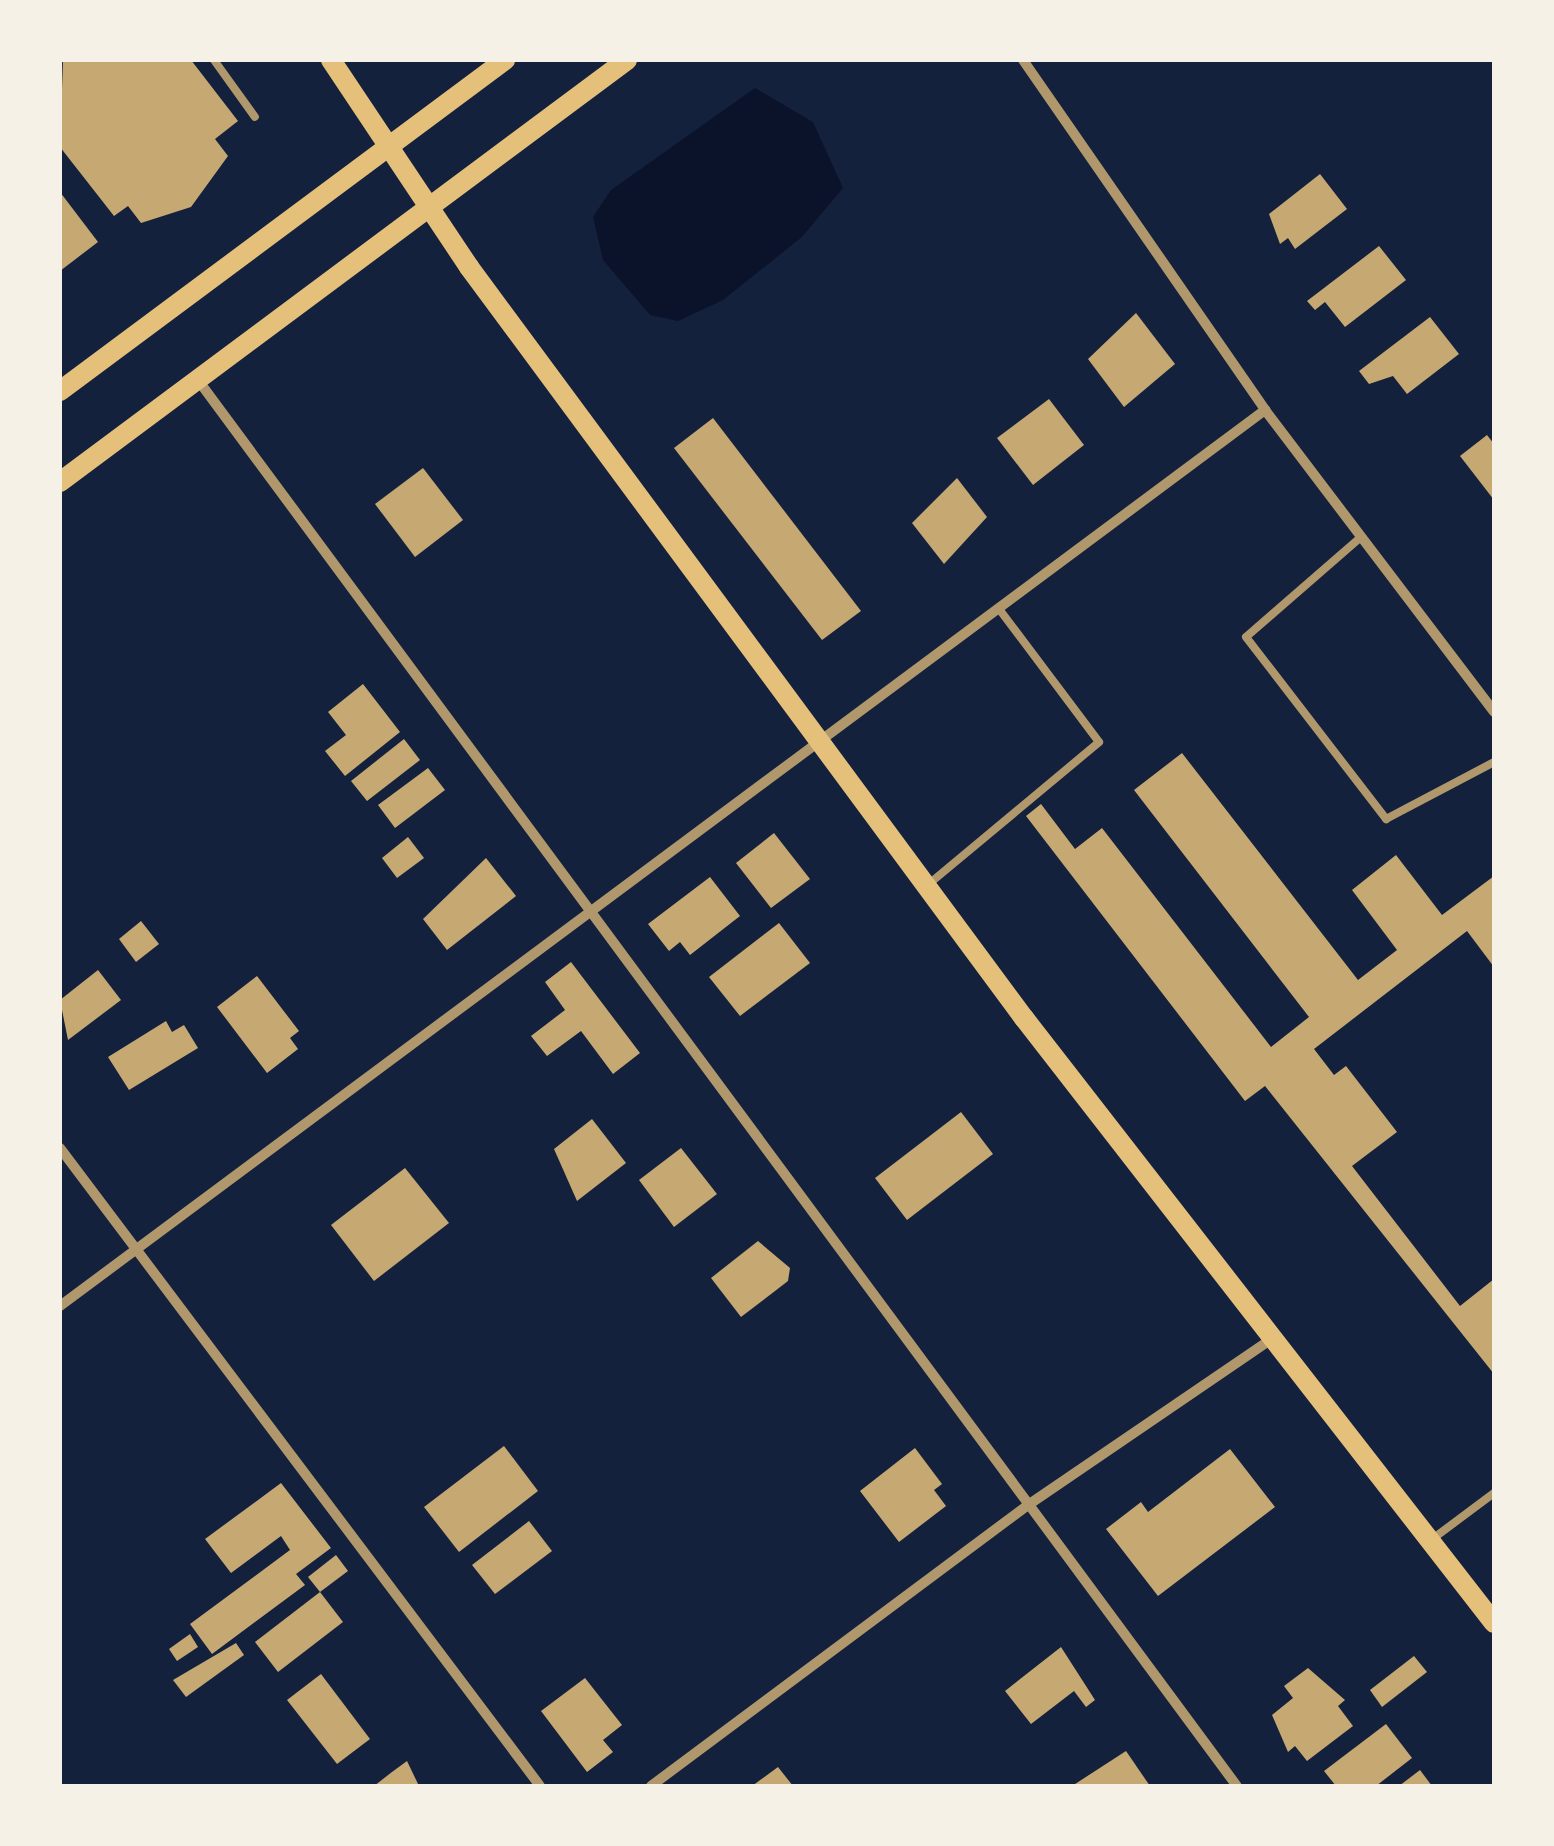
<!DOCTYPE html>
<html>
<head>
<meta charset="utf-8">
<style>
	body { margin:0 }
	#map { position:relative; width:1554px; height:1846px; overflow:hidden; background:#14213d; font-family:"Asap Condensed",sans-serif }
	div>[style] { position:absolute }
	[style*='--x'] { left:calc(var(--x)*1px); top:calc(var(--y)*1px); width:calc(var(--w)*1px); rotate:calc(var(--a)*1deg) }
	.water>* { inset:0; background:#0b132b }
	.building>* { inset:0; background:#c6a872 }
	.service>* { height:8px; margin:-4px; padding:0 4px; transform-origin:4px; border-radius:4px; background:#b1986c }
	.minor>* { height:10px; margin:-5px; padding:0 5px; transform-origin:5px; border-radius:5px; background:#b1986c }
	.secondary>* { height:20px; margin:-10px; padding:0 10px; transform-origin:10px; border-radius:10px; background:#e5c07b }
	span { translate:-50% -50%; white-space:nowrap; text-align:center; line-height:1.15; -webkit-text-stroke:8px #f6f1e7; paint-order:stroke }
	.frame { position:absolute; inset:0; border:62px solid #f6f1e7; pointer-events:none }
</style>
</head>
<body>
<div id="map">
	<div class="water">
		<div style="clip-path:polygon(755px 88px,813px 122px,843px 188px,802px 237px,723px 300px,678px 321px,650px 315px,603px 260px,593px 217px,611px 190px)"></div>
	</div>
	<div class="building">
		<div style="clip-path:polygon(63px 60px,191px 60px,238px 121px,215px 139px,228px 156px,191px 207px,141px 223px,128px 206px,114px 216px,60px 147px)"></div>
		<div style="clip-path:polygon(1320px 174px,1347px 209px,1295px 249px,1288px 238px,1280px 244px,1269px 214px)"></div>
		<div style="clip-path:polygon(60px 192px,98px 242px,60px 271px)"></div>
		<div style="clip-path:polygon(1379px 246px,1406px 280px,1345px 327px,1325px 302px,1315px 310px,1307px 301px)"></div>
		<div style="clip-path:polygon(1136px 313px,1175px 364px,1124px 407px,1088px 359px)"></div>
		<div style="clip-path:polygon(1430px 317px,1459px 354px,1407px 394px,1393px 376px,1369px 384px,1359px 371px)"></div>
		<div style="clip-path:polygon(1049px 399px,1084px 445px,1033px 485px,997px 438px)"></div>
		<div style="clip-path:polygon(713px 418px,861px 611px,822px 640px,674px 448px)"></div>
		<div style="clip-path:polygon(1487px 435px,1494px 444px,1494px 500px,1460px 456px)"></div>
		<div style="clip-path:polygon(423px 468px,463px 520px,415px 557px,375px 504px)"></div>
		<div style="clip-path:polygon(957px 478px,987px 517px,944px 564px,912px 523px)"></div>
		<div style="clip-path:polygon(363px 684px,400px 732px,345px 776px,325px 751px,346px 735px,328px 712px)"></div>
		<div style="clip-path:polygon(404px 739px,420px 760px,367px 801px,351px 781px)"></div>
		<div style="clip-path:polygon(1182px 753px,1358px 980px,1397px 950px,1352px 890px,1396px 855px,1442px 915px,1494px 876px,1494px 967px,1467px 931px,1314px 1049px,1334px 1075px,1346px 1066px,1397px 1132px,1352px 1166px,1460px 1306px,1494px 1279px,1494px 1374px,1265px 1086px,1245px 1101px,1026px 816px,1041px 804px,1075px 849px,1102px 828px,1271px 1047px,1309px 1017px,1134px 790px)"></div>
		<div style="clip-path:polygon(428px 768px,445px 790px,395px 828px,378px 805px)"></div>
		<div style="clip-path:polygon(774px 833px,810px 879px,771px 908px,736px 863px)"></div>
		<div style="clip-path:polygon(408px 837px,424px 858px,397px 878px,382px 858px)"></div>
		<div style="clip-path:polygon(486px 858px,516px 896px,447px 950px,423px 919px)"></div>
		<div style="clip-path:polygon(710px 877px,740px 916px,690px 955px,680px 942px,669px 951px,648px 924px)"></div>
		<div style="clip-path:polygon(141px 921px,159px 944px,136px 962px,119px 939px)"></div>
		<div style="clip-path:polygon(779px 923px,810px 963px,740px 1016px,709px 977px)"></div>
		<div style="clip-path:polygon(571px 962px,640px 1053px,613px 1074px,581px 1031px,547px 1056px,531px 1036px,565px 1010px,545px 982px)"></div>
		<div style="clip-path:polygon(98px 970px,121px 1000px,68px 1040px,60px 1000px)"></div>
		<div style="clip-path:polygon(257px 976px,299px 1031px,290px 1038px,298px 1049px,267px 1073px,217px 1007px)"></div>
		<div style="clip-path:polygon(166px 1021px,172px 1032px,184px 1025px,198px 1048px,129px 1090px,108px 1057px)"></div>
		<div style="clip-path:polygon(961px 1112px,993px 1154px,907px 1220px,875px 1178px)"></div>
		<div style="clip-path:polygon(592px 1119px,626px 1163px,577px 1201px,554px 1149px)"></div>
		<div style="clip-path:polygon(681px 1148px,717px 1194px,674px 1227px,639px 1180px)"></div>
		<div style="clip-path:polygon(405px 1168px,449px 1223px,374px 1281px,331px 1225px)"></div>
		<div style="clip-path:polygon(758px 1241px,790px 1268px,788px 1281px,741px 1317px,711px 1278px)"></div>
		<div style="clip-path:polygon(504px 1446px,538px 1491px,459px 1552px,424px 1507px)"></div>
		<div style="clip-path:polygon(915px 1448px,942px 1484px,934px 1490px,946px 1506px,899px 1542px,860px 1491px)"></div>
		<div style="clip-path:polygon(1230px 1449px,1275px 1507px,1158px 1596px,1106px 1529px,1141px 1502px,1148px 1512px)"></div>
		<div style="clip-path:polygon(281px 1483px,331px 1548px,296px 1574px,305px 1585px,212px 1654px,190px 1624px,290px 1550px,281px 1536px,231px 1573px,205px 1539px)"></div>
		<div style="clip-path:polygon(529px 1521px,552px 1551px,495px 1594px,472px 1565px)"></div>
		<div style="clip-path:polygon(336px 1555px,348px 1571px,320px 1592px,308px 1577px)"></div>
		<div style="clip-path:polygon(320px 1592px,343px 1622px,278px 1672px,255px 1642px)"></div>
		<div style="clip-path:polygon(190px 1634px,198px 1647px,177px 1661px,169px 1649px)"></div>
		<div style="clip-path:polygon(236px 1643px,244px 1655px,186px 1697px,173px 1680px)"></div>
		<div style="clip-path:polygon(1061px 1647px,1095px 1700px,1086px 1707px,1074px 1691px,1031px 1724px,1005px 1691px)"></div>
		<div style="clip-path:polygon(1414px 1656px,1427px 1672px,1382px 1707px,1370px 1690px)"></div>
		<div style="clip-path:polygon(1308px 1668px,1345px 1700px,1338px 1706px,1353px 1726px,1307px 1761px,1295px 1746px,1288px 1752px,1272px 1715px,1293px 1698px,1284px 1686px)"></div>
		<div style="clip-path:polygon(321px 1674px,370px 1739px,337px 1764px,287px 1700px)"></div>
		<div style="clip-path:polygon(585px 1678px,622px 1725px,603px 1740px,613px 1752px,587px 1772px,541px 1711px)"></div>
		<div style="clip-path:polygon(1386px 1724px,1412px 1758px,1376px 1786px,1336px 1786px,1324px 1771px)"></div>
		<div style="clip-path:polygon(1126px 1751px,1150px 1786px,1072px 1786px)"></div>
		<div style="clip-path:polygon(407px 1761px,419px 1786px,374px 1786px,392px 1772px)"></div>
		<div style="clip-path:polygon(778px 1767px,793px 1786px,752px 1786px)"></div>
		<div style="clip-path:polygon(1420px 1770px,1432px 1786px,1399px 1786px)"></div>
	</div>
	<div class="service">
		<div style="--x:214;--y:60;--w:70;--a:54.3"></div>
		<div style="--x:1361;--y:537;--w:152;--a:139"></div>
		<div style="--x:1246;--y:637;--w:230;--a:52.4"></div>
		<div style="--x:1386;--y:819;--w:122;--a:-27.8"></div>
		<div style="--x:930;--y:883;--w:220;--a:-39.8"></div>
		<div style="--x:1099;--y:742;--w:165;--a:-126.9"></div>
		<div style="--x:1431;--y:1540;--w:79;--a:-36.7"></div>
	</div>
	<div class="minor">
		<div style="--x:1023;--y:60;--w:426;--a:55.3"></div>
		<div style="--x:1265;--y:410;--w:379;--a:52.8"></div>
		<div style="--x:198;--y:380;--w:1748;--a:53.54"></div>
		<div style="--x:60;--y:1148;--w:798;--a:53.04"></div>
		<div style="--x:60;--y:1306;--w:1502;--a:-36.63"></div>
		<div style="--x:651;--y:1786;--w:474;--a:-36.7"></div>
		<div style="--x:1031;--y:1503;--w:294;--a:-34.3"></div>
	</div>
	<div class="secondary">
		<div style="--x:331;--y:60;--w:249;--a:56.3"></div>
		<div style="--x:469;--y:267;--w:934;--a:53.54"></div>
		<div style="--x:1024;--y:1018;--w:766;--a:52.16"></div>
		<div style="--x:60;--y:391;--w:555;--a:-36.64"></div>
		<div style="--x:60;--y:482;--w:707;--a:-36.66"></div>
	</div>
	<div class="frame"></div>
</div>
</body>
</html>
